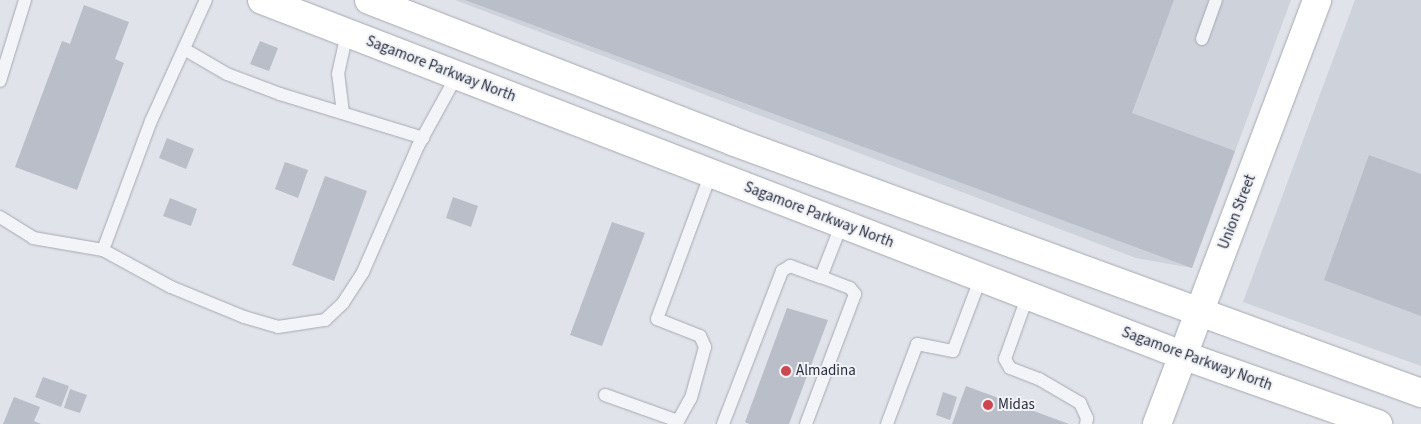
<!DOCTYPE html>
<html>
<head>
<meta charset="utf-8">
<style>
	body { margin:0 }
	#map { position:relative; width:1421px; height:424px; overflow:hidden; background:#e0e3e9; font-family:"Source Sans 3",sans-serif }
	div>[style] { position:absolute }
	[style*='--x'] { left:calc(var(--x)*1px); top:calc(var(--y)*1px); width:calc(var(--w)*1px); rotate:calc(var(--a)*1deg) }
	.built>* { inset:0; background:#ced2db }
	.building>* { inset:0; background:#babec8 }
	.roads { filter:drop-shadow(0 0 1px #a5a9b3) drop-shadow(0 0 1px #a5a9b3) }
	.service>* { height:12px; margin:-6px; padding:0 6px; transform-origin:6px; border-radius:6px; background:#f3f4f7 }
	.secondary>* { height:28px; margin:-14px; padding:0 14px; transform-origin:14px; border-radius:14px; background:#fff }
	.primary>* { height:28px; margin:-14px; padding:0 14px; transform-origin:14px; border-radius:14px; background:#fff }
	.dots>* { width:14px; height:14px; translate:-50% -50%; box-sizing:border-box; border:2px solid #f0f2f6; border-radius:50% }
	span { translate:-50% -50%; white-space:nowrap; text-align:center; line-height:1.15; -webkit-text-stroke:4px #f0f2f6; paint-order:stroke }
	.street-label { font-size:15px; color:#292f40 }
	.poi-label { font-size:15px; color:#292f40 }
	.left { translate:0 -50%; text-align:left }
</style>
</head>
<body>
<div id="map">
	<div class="built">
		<div style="clip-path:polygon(455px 0,1291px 0,1192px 268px,1136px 258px)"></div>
		<div style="clip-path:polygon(1355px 0,1421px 0,1421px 366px,1243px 302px)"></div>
	</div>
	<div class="building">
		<div style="clip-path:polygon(465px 0,1174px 0,1132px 113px,1235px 151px,1192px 268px)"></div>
		<div style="clip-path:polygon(84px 5px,129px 22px,115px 59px,124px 63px,77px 190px,15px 167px,62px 41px,70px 44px)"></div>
		<div style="clip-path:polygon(260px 41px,278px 48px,269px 71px,250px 64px)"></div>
		<div style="clip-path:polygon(167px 138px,194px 149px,186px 169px,159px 158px)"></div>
		<div style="clip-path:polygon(1369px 155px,1421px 174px,1421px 316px,1324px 280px)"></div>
		<div style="clip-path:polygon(285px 162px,308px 170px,298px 198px,275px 189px)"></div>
		<div style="clip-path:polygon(325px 176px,367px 191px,334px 281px,292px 265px)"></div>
		<div style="clip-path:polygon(453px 197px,478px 206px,471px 227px,446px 218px)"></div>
		<div style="clip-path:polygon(170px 198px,197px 209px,191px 226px,163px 216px)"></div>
		<div style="clip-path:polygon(612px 222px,645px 233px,602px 346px,570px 335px)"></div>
		<div style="clip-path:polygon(787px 308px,828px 320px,789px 424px,749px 424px,745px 422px)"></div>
		<div style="clip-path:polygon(43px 377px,69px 386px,61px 407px,35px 397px)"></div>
		<div style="clip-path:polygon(966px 386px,1069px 424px,952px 424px)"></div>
		<div style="clip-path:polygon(70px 389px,87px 395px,80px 413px,64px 408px)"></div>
		<div style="clip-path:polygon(943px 392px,957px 397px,950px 420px,936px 415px)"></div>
		<div style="clip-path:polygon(14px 397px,40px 407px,34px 421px,41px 424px,3px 424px)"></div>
	</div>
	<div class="roads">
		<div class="service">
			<div style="--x:1202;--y:39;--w:41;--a:-70.3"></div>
			<div style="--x:184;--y:49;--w:50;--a:30.2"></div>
			<div style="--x:227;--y:74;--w:57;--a:20.7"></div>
			<div style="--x:280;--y:94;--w:150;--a:17.1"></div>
			<div style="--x:0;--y:81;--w:85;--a:-72.8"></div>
			<div style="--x:343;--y:113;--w:39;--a:-97"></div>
			<div style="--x:338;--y:74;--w:42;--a:-77.6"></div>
			<div style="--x:0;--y:217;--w:39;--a:32"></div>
			<div style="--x:33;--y:238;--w:71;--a:9.7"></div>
			<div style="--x:103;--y:250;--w:77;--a:28.6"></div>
			<div style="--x:171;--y:287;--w:79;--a:22.3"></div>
			<div style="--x:244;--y:317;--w:35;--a:16"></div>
			<div style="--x:278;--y:327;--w:48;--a:-8.5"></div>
			<div style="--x:325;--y:320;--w:25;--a:-43"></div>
			<div style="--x:343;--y:303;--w:37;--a:-57"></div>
			<div style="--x:363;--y:272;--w:137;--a:-66.4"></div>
			<div style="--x:418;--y:146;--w:81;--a:-61.2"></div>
			<div style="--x:103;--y:250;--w:138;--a:-69.6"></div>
			<div style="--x:151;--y:121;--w:133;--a:-65.6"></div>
			<div style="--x:1028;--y:295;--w:68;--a:109.8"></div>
			<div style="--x:1005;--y:359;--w:10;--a:61"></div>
			<div style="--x:1010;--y:368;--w:31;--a:21"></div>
			<div style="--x:1039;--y:379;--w:48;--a:30.3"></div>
			<div style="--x:1080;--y:403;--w:17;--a:65"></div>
			<div style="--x:1087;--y:418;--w:6;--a:99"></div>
			<div style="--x:605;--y:395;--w:77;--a:19.6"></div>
			<div style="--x:678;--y:421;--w:26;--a:-61"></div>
			<div style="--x:691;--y:398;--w:53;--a:-74.6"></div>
			<div style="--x:705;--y:347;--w:12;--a:-114"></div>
			<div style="--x:700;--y:336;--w:46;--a:-158.4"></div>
			<div style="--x:657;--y:319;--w:156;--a:-69.7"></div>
			<div style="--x:723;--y:424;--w:164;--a:-68.9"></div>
			<div style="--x:782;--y:271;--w:9;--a:-32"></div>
			<div style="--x:790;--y:266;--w:33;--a:20"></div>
			<div style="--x:821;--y:277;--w:58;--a:-68.7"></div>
			<div style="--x:806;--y:424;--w:139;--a:-69.3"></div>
			<div style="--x:855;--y:294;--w:8;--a:-130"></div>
			<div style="--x:850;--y:288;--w:31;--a:-159"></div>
			<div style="--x:887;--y:424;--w:85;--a:-69.4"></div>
			<div style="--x:917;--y:344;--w:37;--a:11"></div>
			<div style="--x:953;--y:351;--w:79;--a:-69.3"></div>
		</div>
		<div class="secondary">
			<div style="--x:1157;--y:424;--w:453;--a:-69.3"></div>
		</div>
		<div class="primary">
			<div style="--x:262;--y:0;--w:986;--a:21.1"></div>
			<div style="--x:1182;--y:355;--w:208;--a:19.4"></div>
			<div style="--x:369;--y:0;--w:389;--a:21.2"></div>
			<div style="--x:732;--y:141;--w:734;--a:20.09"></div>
		</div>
	</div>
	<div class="dots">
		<div style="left:786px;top:371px;background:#cc4750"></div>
		<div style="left:988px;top:405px;background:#cc4750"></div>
	</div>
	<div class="street-label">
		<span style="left:441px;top:69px;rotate:21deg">Sagamore Parkway North</span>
		<span style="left:1237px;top:212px;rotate:-69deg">Union Street</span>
		<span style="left:819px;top:215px;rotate:21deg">Sagamore Parkway North</span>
		<span style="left:1197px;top:359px;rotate:20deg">Sagamore Parkway North</span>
	</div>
	<div class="poi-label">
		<span class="left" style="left:796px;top:371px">Almadina</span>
		<span class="left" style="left:998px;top:405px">Midas</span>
	</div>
</div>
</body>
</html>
